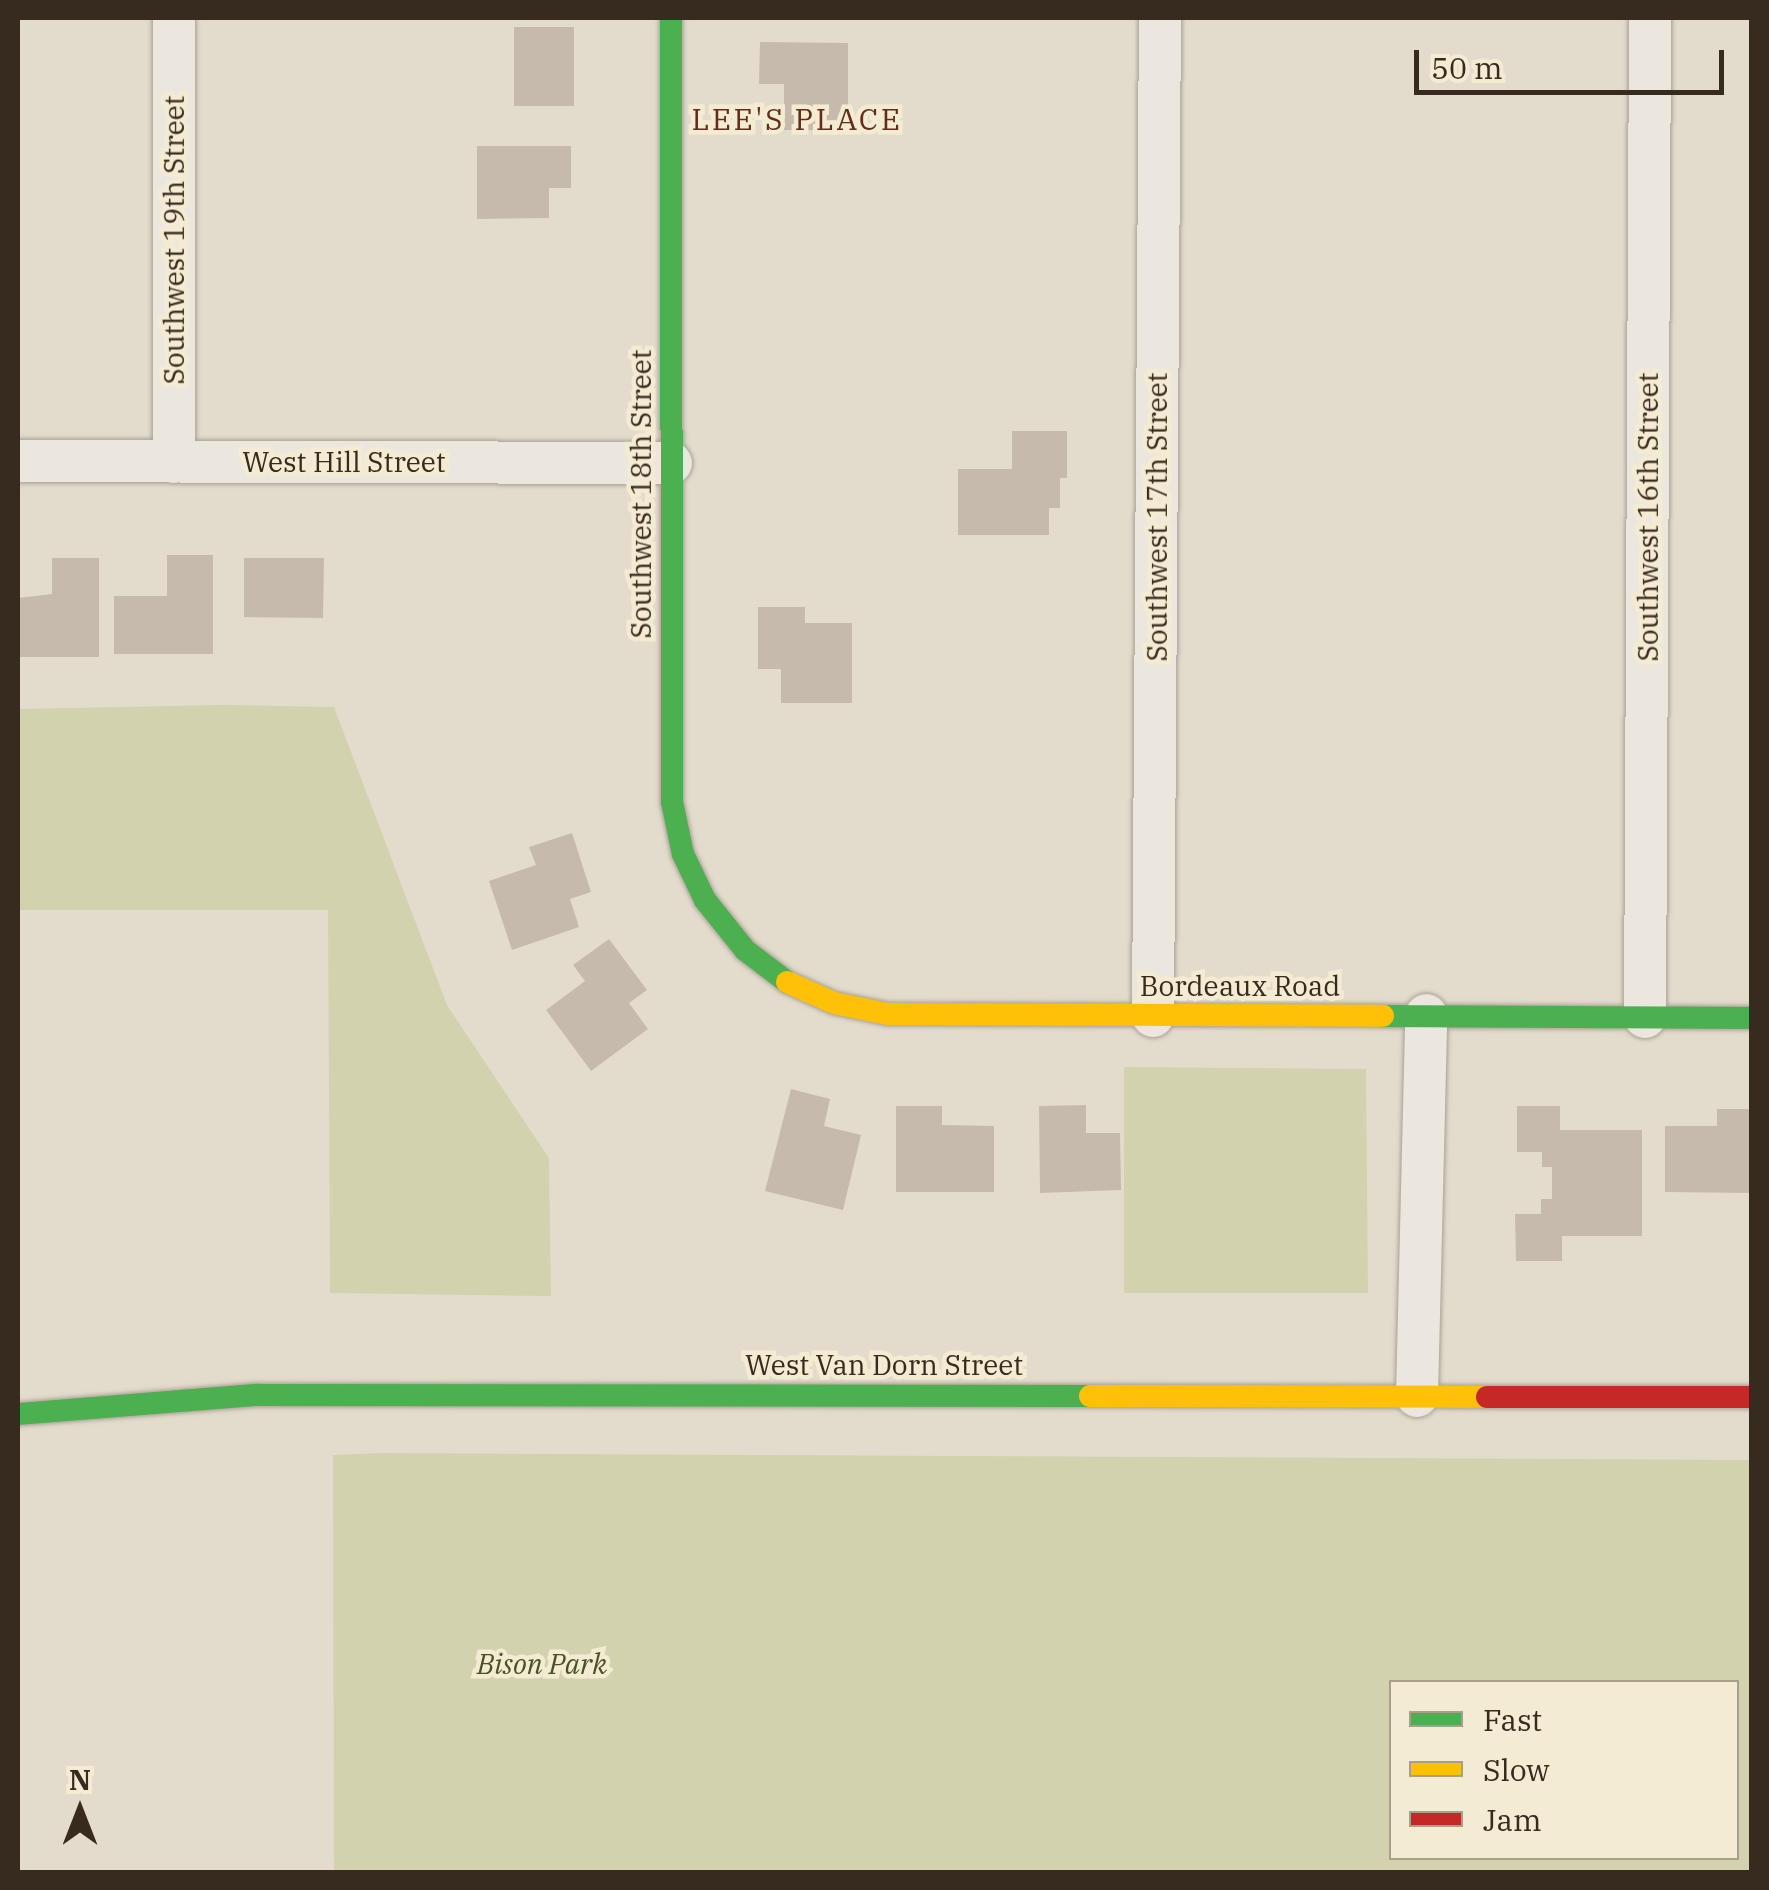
<!DOCTYPE html>
<html>
<head>
<meta charset="utf-8">
<style>
	body { margin:0 }
	#map { position:relative; width:1769px; height:1890px; overflow:hidden; background:#e3dccc; font-family:"IBM Plex Serif",serif }
	div>[style] { position:absolute }
	[style*='--x'] { left:calc(var(--x)*1px); top:calc(var(--y)*1px); width:calc(var(--w)*1px); rotate:calc(var(--a)*1deg) }
	.green>* { inset:0; background:#d2d2af }
	.building>* { inset:0; background:#c6baad }
	.roads { filter:drop-shadow(0 0 2px #a8a196) drop-shadow(0 0 2px #a8a196) }
	.street>* { height:42px; margin:-21px; padding:0 21px; transform-origin:21px; border-radius:21px; background:#ebe7de }
	.fast>* { height:22px; margin:-11px; padding:0 11px; transform-origin:11px; border-radius:11px; background:#4caf50 }
	.slow>* { height:22px; margin:-11px; padding:0 11px; transform-origin:11px; border-radius:11px; background:#ffc107 }
	.jam>* { height:22px; margin:-11px; padding:0 11px; transform-origin:11px; border-radius:11px; background:#c62828 }
	span { translate:-50% -50%; white-space:nowrap; text-align:center; line-height:1.15; -webkit-text-stroke:9px #f4ebd3; paint-order:stroke }
	.street-label { font-size:28px; color:#372a1e }
	.park-label { font-size:28px; color:#475226; font-style:italic }
	.neighbourhood-label { font-size:30px; color:#622d1f; letter-spacing:2.5px }
	.frame { position:absolute; inset:0; border:20px solid #372a1e; pointer-events:none }
	.legend { position:absolute; left:1389px; top:1680px; width:350px; height:180px; box-sizing:border-box; background:#f4ebd3; border:2px solid #a89e8b; margin:0; padding:12px 18px; list-style:none; font-size:30px; color:#372a1e }
	.legend li { display:flex; align-items:center; gap:20px; height:50px }
	.legend b { width:50px; border:2px solid #a89e8b }
	.north { position:absolute; left:30px; top:1760px; width:100px; height:100px; -webkit-text-stroke:8px #f4ebd3; paint-order:stroke; rotate:0deg; font-size:28px; font-weight:700; line-height:40px; text-align:center; color:#372a1e }
	.north::after { content:''; display:block; margin:auto; width:35px; height:45px; background:#372a1e; clip-path:polygon(50% 0,100% 100%,50% 72%,0 100%) }
	.scale { position:absolute; left:1414px; top:50px; width:310px; height:45px; box-sizing:border-box; border:5px solid #372a1e; border-top:0; padding-left:12px; font-size:30px; line-height:35px; white-space:nowrap; color:#372a1e; -webkit-text-stroke:8px #f4ebd3; paint-order:stroke }
</style>
</head>
<body>
<div id="map">
	<div class="green">
		<div style="clip-path:polygon(222px 705px,334px 707px,447px 1005px,549px 1158px,551px 1296px,330px 1293px,328px 910px,18px 910px,18px 709px)"></div>
		<div style="clip-path:polygon(1124px 1067px,1366px 1069px,1368px 1293px,1124px 1293px)"></div>
		<div style="clip-path:polygon(evenodd,382px 1453px,1751px 1460px,1751px 1872px,334px 1872px,333px 1455px,382px 1453px,1392px 1682px,1736px 1682px,1736px 1858px,1392px 1858px,1392px 1682px)"></div>
	</div>
	<div class="building">
		<div style="clip-path:polygon(514px 27px,574px 27px,574px 106px,514px 106px)"></div>
		<div style="clip-path:polygon(760px 42px,848px 43px,848px 130px,784px 130px,784px 84px,759px 84px)"></div>
		<div style="clip-path:polygon(477px 146px,571px 146px,571px 188px,549px 188px,549px 218px,477px 219px)"></div>
		<div style="clip-path:polygon(1012px 431px,1067px 431px,1067px 478px,1060px 478px,1060px 508px,1049px 508px,1049px 535px,958px 535px,958px 469px,1012px 469px)"></div>
		<div style="clip-path:polygon(167px 555px,213px 555px,213px 654px,114px 654px,114px 596px,167px 596px)"></div>
		<div style="clip-path:polygon(52px 558px,99px 558px,99px 657px,18px 657px,18px 598px,52px 594px)"></div>
		<div style="clip-path:polygon(244px 558px,324px 558px,323px 618px,244px 617px)"></div>
		<div style="clip-path:polygon(758px 607px,805px 607px,805px 623px,852px 623px,852px 703px,781px 703px,781px 669px,758px 669px)"></div>
		<div style="clip-path:polygon(572px 833px,591px 892px,570px 899px,579px 927px,512px 950px,489px 881px,536px 865px,529px 847px)"></div>
		<div style="clip-path:polygon(609px 939px,647px 990px,629px 1003px,648px 1029px,591px 1071px,546px 1010px,585px 981px,573px 965px)"></div>
		<div style="clip-path:polygon(791px 1089px,830px 1099px,824px 1126px,861px 1135px,843px 1210px,765px 1191px)"></div>
		<div style="clip-path:polygon(1086px 1105px,1086px 1133px,1120px 1133px,1121px 1190px,1040px 1193px,1039px 1106px)"></div>
		<div style="clip-path:polygon(896px 1106px,942px 1106px,942px 1125px,994px 1126px,994px 1192px,896px 1192px)"></div>
		<div style="clip-path:polygon(1517px 1106px,1560px 1106px,1560px 1130px,1642px 1130px,1642px 1236px,1562px 1236px,1562px 1261px,1516px 1261px,1515px 1214px,1541px 1214px,1541px 1199px,1552px 1199px,1552px 1167px,1542px 1167px,1542px 1152px,1517px 1152px)"></div>
		<div style="clip-path:polygon(1717px 1109px,1752px 1109px,1752px 1193px,1665px 1192px,1665px 1126px,1717px 1126px)"></div>
	</div>
	<div class="roads">
		<div class="street">
			<div style="--x:18;--y:461;--w:653;--a:0.18"></div>
			<div style="--x:174;--y:462;--w:444;--a:-90"></div>
			<div style="--x:1153;--y:1016;--w:998;--a:-89.6"></div>
			<div style="--x:1645;--y:1017;--w:999;--a:-89.71"></div>
			<div style="--x:1417;--y:1396;--w:381;--a:-88.6"></div>
		</div>
		<div class="fast">
			<div style="--x:671;--y:18;--w:784;--a:89.93"></div>
			<div style="--x:672;--y:802;--w:53;--a:78.1"></div>
			<div style="--x:683;--y:854;--w:51;--a:64.4"></div>
			<div style="--x:705;--y:900;--w:64;--a:51.3"></div>
			<div style="--x:745;--y:950;--w:53;--a:37.3"></div>
			<div style="--x:1383;--y:1016;--w:369;--a:0.3"></div>
			<div style="--x:18;--y:1414;--w:239;--a:-4.6"></div>
			<div style="--x:256;--y:1395;--w:834;--a:0.07"></div>
		</div>
		<div class="slow">
			<div style="--x:787;--y:982;--w:51;--a:24.1"></div>
			<div style="--x:834;--y:1003;--w:55;--a:11.5"></div>
			<div style="--x:888;--y:1014;--w:495;--a:0.2"></div>
			<div style="--x:1090;--y:1396;--w:397;--a:0.1"></div>
		</div>
		<div class="jam">
			<div style="--x:1487;--y:1397;--w:265;--a:0"></div>
		</div>
	</div>
	<div class="street-label">
		<span style="left:174px;top:240px;rotate:-90deg">Southwest 19th Street</span>
		<span style="left:344px;top:462px">West Hill Street</span>
		<span style="left:641px;top:494px;rotate:-90deg">Southwest 18th Street</span>
		<span style="left:1157px;top:517px;rotate:-90deg">Southwest 17th Street</span>
		<span style="left:1648px;top:517px;rotate:-90deg">Southwest 16th Street</span>
		<span style="left:1240px;top:986px">Bordeaux Road</span>
		<span style="left:884px;top:1365px">West Van Dorn Street</span>
	</div>
	<div class="park-label">
		<span style="left:542px;top:1664px">Bison Park</span>
	</div>
	<div class="neighbourhood-label">
		<span style="left:797px;top:119px">LEE'S PLACE</span>
	</div>
	<div class="frame"></div>
	<ul class="legend">
	<li><b style="height:12px;background:#4caf50"></b>Fast</li>
	<li><b style="height:12px;background:#ffc107"></b>Slow</li>
	<li><b style="height:12px;background:#c62828"></b>Jam</li>
	</ul>
	<div class="north">N</div>
	<div class="scale">50 m</div>
</div>
</body>
</html>
